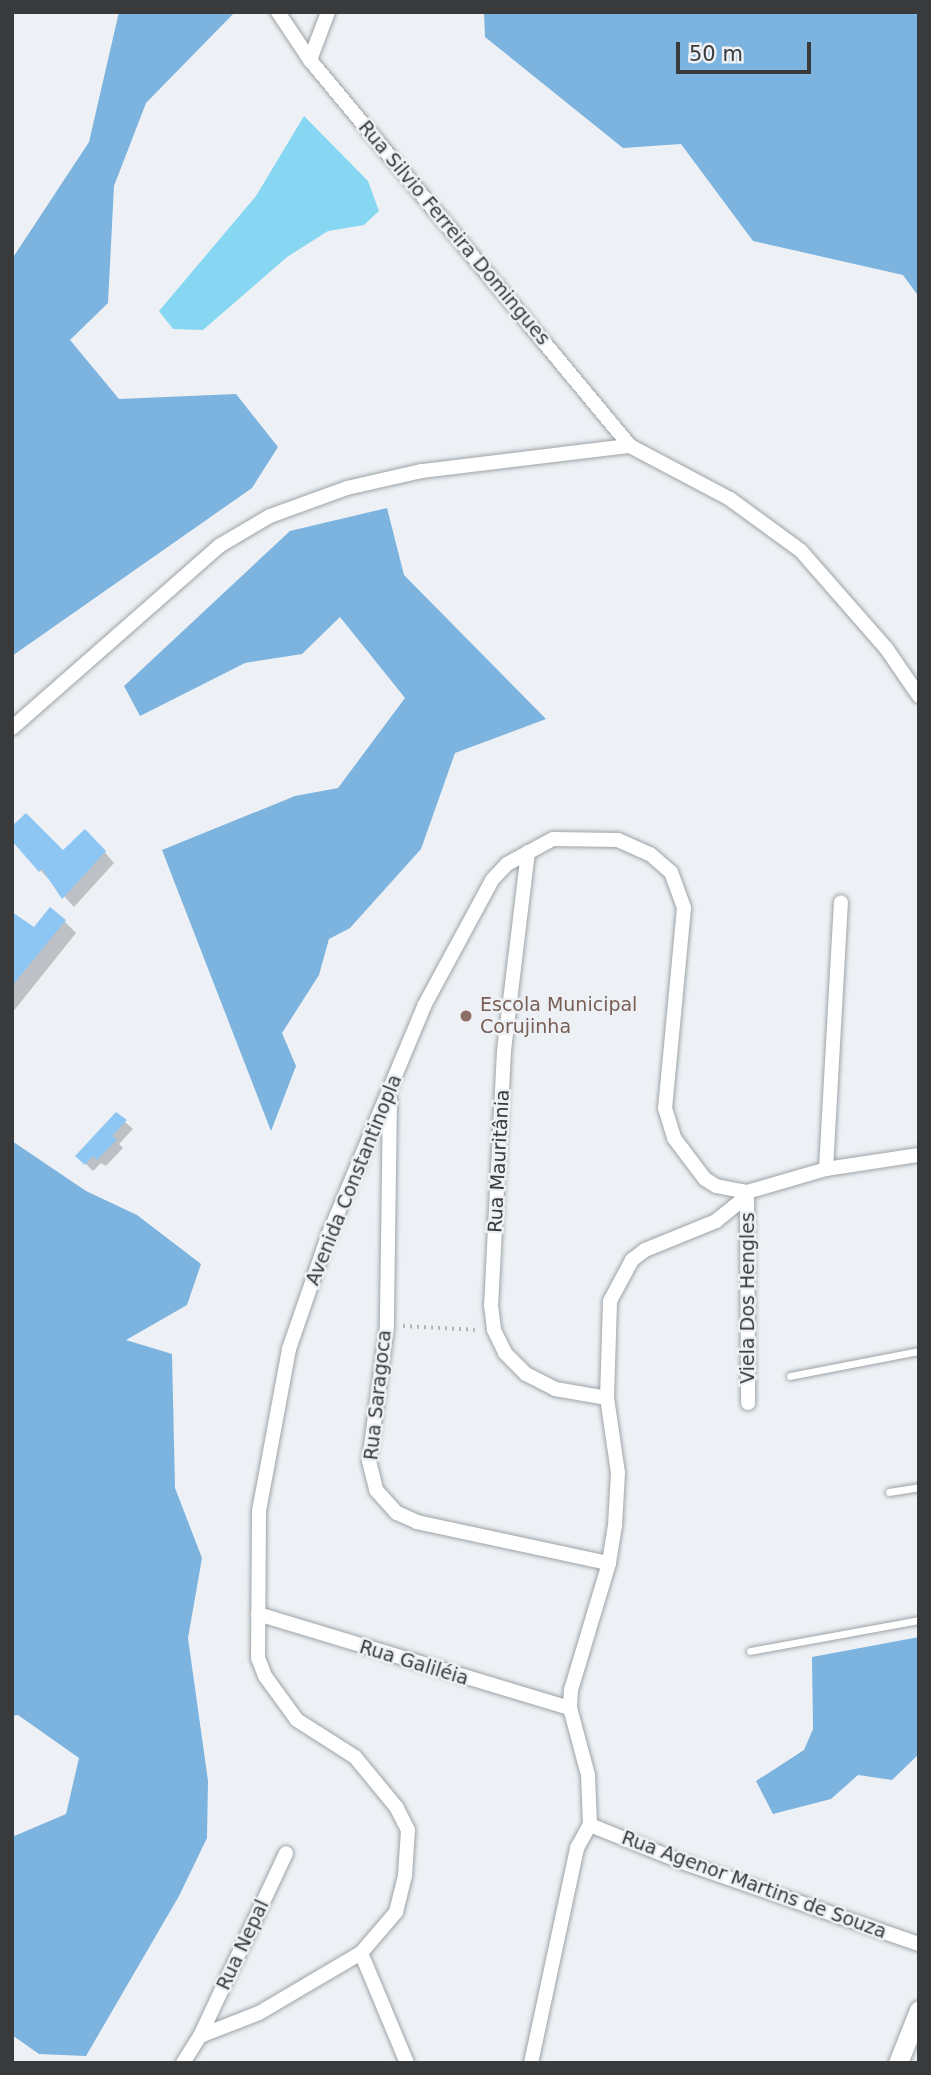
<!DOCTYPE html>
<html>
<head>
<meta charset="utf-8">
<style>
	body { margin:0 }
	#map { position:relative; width:931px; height:2075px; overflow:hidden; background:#edf1f5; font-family:"DejaVu Sans",sans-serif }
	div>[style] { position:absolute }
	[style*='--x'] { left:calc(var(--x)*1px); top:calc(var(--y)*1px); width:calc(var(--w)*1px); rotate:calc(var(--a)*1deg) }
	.forest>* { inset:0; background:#7cb3df }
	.water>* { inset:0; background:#87d6f2 }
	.shadow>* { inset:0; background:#0003 }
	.building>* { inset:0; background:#8ec6f3 }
	.path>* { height:3.5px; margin-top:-1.75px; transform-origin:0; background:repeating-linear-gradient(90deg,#b1b5b8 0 2px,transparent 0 7px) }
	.roads { filter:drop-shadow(0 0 2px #9ea3a6) drop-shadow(0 0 2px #9ea3a6) }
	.service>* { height:7px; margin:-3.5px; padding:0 3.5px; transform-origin:3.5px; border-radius:3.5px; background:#fff }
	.minor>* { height:14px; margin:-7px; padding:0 7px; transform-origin:7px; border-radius:7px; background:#fff }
	.tertiary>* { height:19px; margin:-9.5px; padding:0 9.5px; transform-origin:9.5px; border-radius:9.5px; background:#fff }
	.dots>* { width:19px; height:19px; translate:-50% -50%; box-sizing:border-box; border:4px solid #edf1f5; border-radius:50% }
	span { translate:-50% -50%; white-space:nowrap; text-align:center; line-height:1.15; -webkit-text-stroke:5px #edf1f5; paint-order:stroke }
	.street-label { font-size:19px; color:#383a3c }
	.education-label { font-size:19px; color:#785e54 }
	.left { translate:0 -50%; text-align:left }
	.frame { position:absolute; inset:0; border:14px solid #383a3c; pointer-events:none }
	.scale { position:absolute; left:676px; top:42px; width:135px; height:32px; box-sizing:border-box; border:4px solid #383a3c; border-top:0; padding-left:9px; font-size:21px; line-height:24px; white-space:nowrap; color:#383a3c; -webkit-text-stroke:5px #edf1f5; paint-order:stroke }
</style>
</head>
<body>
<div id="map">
	<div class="forest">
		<div style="clip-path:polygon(119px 12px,235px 12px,146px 103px,114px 186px,108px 303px,70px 340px,119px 399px,236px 394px,278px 447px,252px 488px,12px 656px,12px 259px,89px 142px)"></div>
		<div style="clip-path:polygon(484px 12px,919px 12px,919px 297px,903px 275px,753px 241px,681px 144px,623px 148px,485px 37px)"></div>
		<div style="clip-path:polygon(387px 508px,404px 575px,546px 719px,455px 753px,421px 849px,350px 928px,329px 939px,319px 975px,282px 1033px,296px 1066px,271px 1131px,162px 850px,295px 796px,338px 788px,405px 698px,340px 617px,302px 654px,245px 663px,140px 716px,124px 686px,290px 531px)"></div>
		<div style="clip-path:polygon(12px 1141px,86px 1191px,137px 1215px,201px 1264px,187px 1305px,126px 1340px,172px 1354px,175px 1488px,202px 1558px,188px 1638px,208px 1781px,207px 1838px,179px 1896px,86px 2056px,39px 2054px,12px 2035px,12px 1837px,66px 1814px,79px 1758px,18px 1715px,12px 1716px)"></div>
		<div style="clip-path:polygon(919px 1637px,919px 1754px,892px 1780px,858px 1775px,831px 1799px,773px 1814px,756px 1781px,804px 1750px,813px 1729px,812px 1657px)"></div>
	</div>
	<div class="water">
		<div style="clip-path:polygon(304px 116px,368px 181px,379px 211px,364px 225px,328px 231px,287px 257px,203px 330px,173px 329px,159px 311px,256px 196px)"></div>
	</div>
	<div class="shadow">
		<div style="clip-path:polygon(12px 839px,63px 852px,95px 841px,114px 863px,74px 907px)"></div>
		<div style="clip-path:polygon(12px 914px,34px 930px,64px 921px,76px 933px,12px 1013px)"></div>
		<div style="clip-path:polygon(116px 1114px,133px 1129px,119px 1144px,123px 1148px,106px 1166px,101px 1163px,93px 1171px,78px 1156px)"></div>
	</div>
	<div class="building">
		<div style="clip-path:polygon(26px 813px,63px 850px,85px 829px,106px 851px,62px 899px,42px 869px,39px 872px,12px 841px,12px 826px)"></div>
		<div style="clip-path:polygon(50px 907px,66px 920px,12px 986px,12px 912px,34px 927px)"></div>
		<div style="clip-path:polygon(116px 1112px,127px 1120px,112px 1136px,117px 1140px,97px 1160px,93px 1156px,85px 1165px,75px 1156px)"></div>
	</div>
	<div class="path">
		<div style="--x:403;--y:1326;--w:76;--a:3"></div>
	</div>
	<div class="roads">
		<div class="service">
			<div style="--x:790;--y:1376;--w:131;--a:-11"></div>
			<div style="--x:889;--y:1492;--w:30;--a:-9"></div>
			<div style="--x:750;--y:1651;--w:172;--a:-10.4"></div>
		</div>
		<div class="minor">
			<div style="--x:278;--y:12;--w:58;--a:56.3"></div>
			<div style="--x:310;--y:60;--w:501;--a:50.34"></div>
			<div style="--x:630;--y:446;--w:113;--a:27.9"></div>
			<div style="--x:730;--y:499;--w:88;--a:36.2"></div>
			<div style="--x:801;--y:551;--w:129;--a:48.8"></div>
			<div style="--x:886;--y:648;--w:58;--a:55.5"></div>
			<div style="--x:310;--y:60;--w:51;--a:-69.4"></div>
			<div style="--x:12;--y:728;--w:276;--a:-41.3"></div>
			<div style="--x:219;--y:546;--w:59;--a:-30.5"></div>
			<div style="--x:270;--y:516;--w:82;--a:-20"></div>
			<div style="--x:347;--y:488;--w:77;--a:-12.8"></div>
			<div style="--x:422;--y:471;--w:209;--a:-6.9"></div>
			<div style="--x:528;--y:852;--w:200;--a:96.9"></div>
			<div style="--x:504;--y:1051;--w:254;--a:92.9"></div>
			<div style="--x:491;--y:1305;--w:25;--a:83"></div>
			<div style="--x:494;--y:1330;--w:25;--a:64"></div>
			<div style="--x:505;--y:1353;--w:30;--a:45"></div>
			<div style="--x:526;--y:1374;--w:33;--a:27"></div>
			<div style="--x:555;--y:1389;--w:53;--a:9.8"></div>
			<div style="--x:390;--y:1099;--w:227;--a:90.8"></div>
			<div style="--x:387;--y:1326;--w:136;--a:97.6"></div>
			<div style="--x:369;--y:1461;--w:30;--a:76"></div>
			<div style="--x:376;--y:1490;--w:31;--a:48"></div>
			<div style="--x:397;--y:1513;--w:22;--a:24"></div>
			<div style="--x:417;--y:1522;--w:196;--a:12.1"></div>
			<div style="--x:826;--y:1169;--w:267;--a:-86.8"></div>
			<div style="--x:747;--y:1192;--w:211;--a:89.7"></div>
			<div style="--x:258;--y:1614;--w:326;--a:16.8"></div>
			<div style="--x:590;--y:1825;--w:96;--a:22"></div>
			<div style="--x:679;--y:1861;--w:254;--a:19.1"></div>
			<div style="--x:361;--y:1953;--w:119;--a:67.3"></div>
			<div style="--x:200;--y:2036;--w:202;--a:-64.8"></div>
			<div style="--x:183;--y:2063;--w:32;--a:-58"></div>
			<div style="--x:200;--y:2036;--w:63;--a:-21.3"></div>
			<div style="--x:259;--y:2013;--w:118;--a:-30.5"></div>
			<div style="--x:361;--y:1953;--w:54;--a:-49.5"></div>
			<div style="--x:396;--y:1912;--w:38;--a:-76"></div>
			<div style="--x:405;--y:1875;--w:45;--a:-86.2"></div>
			<div style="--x:408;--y:1830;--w:25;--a:-117"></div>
			<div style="--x:397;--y:1808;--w:66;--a:-129.5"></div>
			<div style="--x:355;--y:1757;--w:69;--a:-147.5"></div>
			<div style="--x:297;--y:1720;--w:54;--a:-126"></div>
			<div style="--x:265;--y:1676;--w:19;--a:-111"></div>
			<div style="--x:258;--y:1658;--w:147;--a:-89.6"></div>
			<div style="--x:259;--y:1511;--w:165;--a:-79.5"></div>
			<div style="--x:289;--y:1349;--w:120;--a:-71"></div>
			<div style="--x:328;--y:1236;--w:249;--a:-67.3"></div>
			<div style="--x:424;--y:1006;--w:143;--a:-61.6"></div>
			<div style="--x:492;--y:880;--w:22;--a:-47"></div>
			<div style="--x:507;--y:864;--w:52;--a:-28.5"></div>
			<div style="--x:553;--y:839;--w:65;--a:0.9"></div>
			<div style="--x:618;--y:840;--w:35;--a:24"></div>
			<div style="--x:650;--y:854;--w:28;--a:41"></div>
			<div style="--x:671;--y:872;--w:38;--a:70"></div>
			<div style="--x:684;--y:908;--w:201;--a:95.4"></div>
			<div style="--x:665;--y:1108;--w:31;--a:73"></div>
			<div style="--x:674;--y:1138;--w:51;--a:52.9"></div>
			<div style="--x:705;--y:1179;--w:13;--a:32"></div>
			<div style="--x:716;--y:1186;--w:32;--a:11"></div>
			<div style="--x:747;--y:1192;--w:82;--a:-16.2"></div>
			<div style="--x:826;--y:1169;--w:94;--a:-8.6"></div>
			<div style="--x:531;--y:2063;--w:220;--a:-77.9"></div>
			<div style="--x:577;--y:1848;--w:26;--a:-61"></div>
			<div style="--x:590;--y:1825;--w:50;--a:-92.3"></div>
			<div style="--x:588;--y:1775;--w:69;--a:-105"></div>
			<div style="--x:570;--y:1708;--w:18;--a:-87"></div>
			<div style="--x:571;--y:1690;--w:133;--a:-73.3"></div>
			<div style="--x:609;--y:1563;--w:37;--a:-81"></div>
			<div style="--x:615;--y:1526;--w:53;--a:-86.8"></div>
			<div style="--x:618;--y:1473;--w:76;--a:-98.3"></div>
			<div style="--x:607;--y:1398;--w:97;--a:-88.2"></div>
			<div style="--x:610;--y:1301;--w:47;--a:-61.8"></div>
			<div style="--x:632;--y:1260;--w:16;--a:-38"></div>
			<div style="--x:645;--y:1250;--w:77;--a:-22.2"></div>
			<div style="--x:716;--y:1221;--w:40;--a:-39"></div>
		</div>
		<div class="tertiary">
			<div style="--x:898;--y:2063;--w:57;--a:-68.4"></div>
		</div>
	</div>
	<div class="dots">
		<div style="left:466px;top:1016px;background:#8d6e63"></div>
	</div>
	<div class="street-label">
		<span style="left:454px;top:233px;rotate:50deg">Rua Silvio Ferreira Domingues</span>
		<span style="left:499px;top:1161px;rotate:-87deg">Rua Mauritânia</span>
		<span style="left:354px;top:1180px;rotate:-68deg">Avenida Constantinopla</span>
		<span style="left:748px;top:1298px;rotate:-90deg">Viela Dos Hengles</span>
		<span style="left:378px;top:1395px;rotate:-84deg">Rua Saragoca</span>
		<span style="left:414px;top:1663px;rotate:17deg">Rua Galiléia</span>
		<span style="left:754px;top:1885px;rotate:20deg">Rua Agenor Martins de Souza</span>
		<span style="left:243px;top:1945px;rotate:-65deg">Rua Nepal</span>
	</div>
	<div class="education-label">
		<span class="left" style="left:480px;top:1016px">Escola Municipal<br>Corujinha</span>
	</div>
	<div class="frame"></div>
	<div class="scale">50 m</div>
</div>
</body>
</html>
